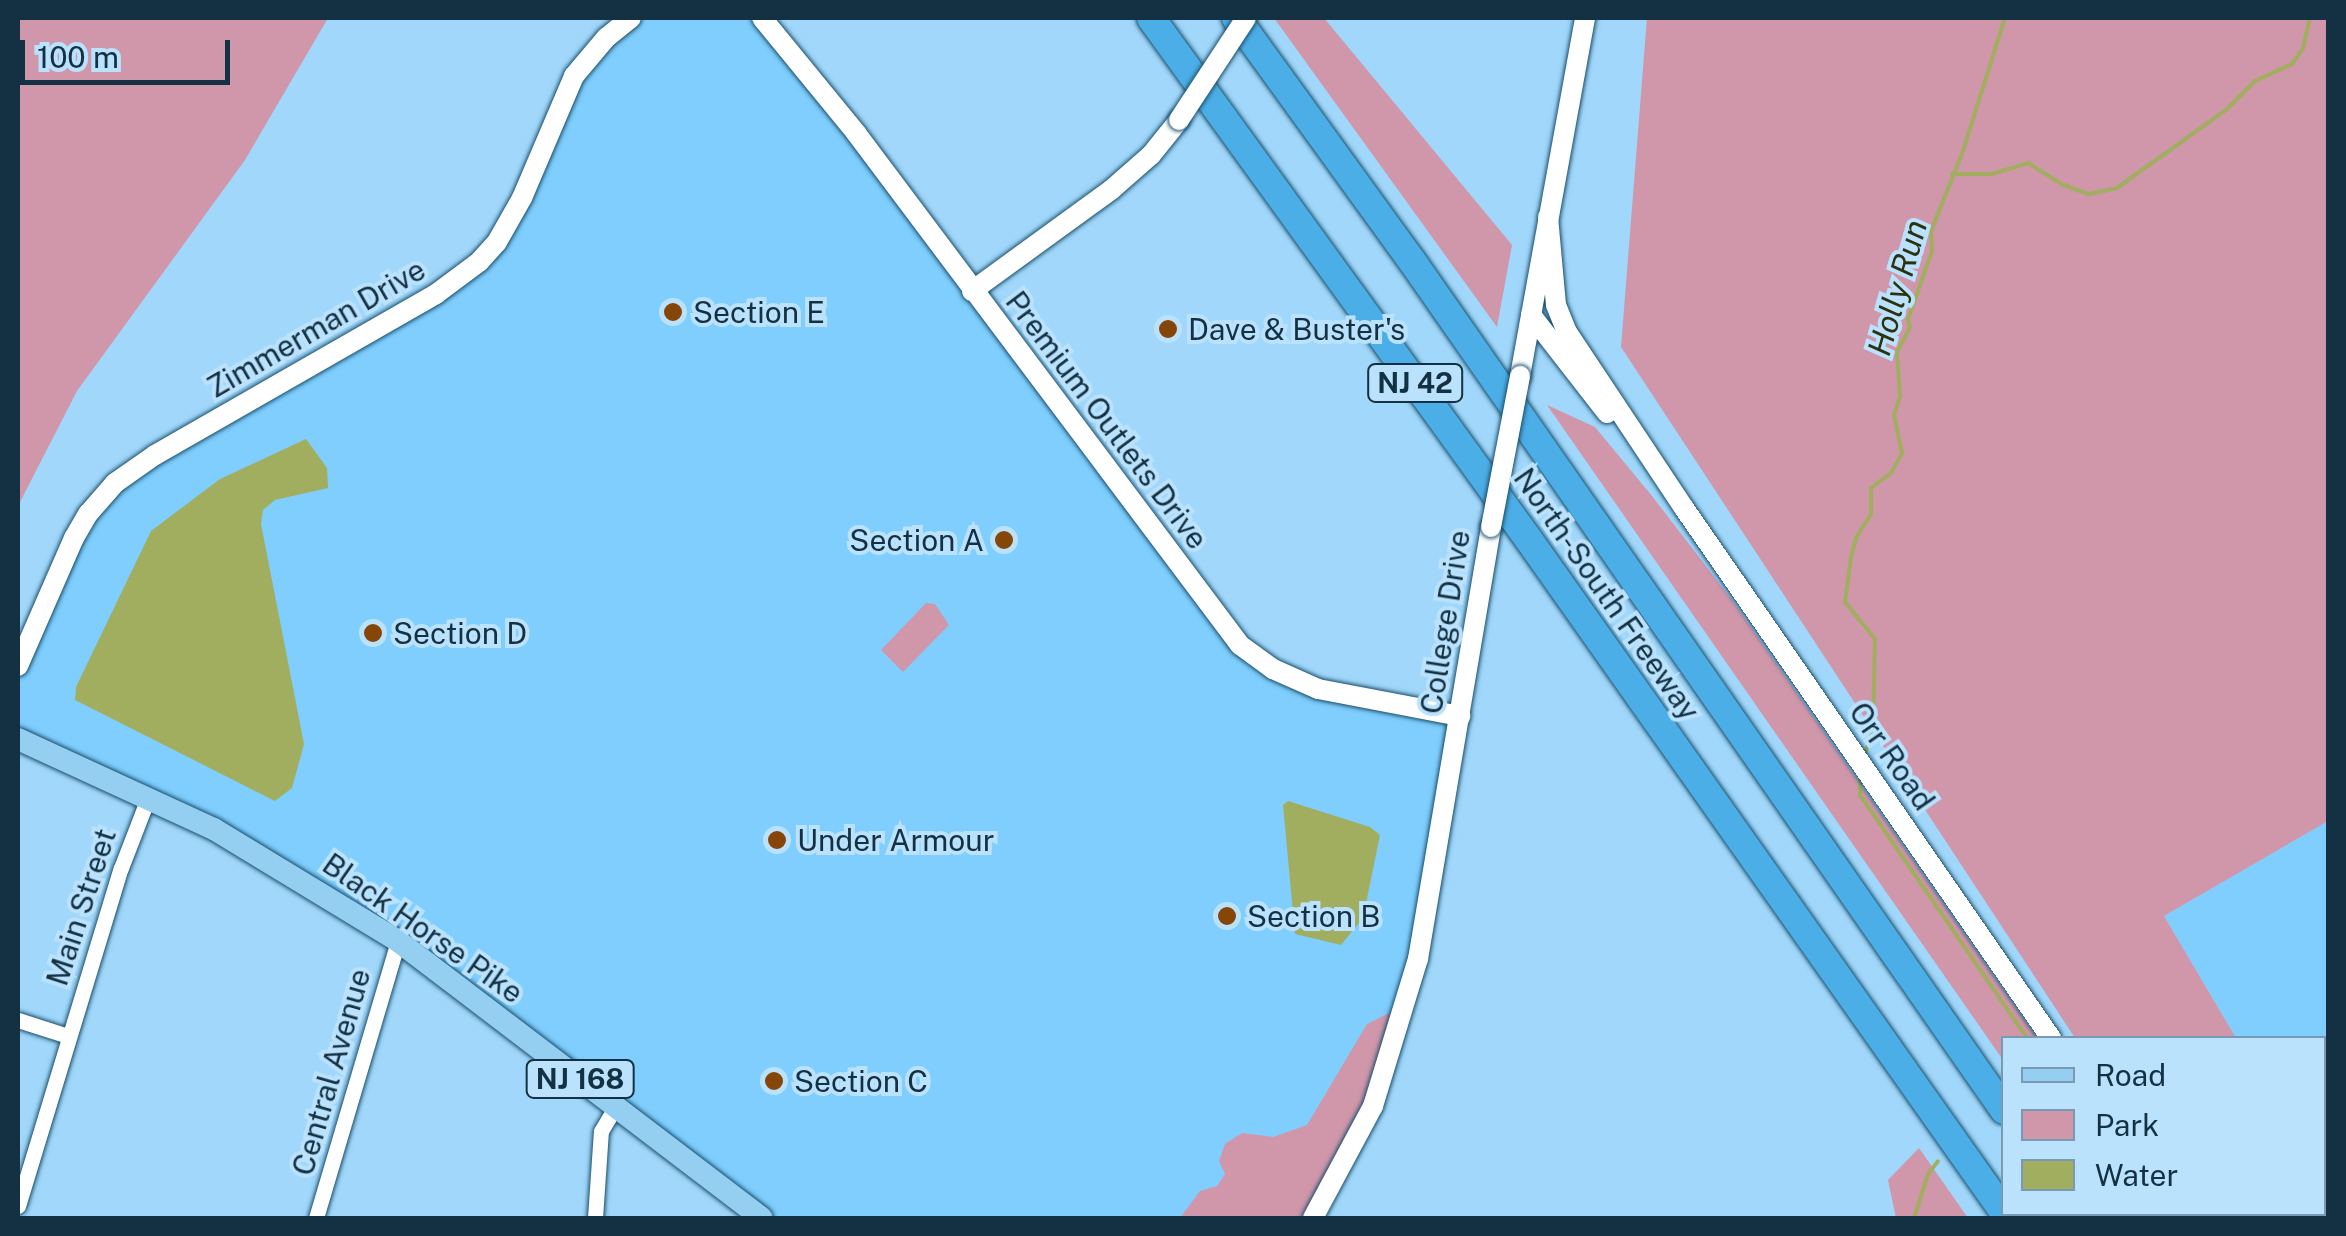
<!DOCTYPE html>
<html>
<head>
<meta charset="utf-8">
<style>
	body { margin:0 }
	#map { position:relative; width:2346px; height:1236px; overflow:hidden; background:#a0d7fa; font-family:"Public Sans",sans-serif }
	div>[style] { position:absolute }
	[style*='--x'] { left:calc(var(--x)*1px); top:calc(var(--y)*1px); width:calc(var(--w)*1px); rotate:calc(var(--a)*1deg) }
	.built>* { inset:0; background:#7fcefe }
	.green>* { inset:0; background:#d096aa }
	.water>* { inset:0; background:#a1ae5f }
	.stream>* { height:4px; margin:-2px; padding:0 2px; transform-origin:2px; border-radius:2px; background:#a1ae5f }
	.roads { filter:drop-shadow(0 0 2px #184e6c) drop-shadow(0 0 2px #184e6c) }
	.street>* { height:15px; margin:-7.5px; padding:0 7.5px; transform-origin:7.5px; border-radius:7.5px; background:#fff }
	.secondary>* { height:20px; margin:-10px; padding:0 10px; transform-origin:10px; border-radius:10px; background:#fff }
	.primary>* { height:22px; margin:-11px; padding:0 11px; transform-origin:11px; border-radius:11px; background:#94cef0 }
	.highway>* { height:28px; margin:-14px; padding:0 14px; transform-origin:14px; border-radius:14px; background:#4caee6 }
	.bridges { filter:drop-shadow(0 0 2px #184e6c) drop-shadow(0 0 2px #184e6c) }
	.secondary-bridge>* { height:20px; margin:-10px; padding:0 10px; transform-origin:10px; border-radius:10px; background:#fff }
	.dots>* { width:28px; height:28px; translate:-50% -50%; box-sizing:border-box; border:5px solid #bae2fd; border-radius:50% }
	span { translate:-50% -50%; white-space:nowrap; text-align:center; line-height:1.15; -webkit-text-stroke:8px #bae2fd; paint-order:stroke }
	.shield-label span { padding:2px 8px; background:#bae2fd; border:2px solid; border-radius:8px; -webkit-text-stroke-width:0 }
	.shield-label { font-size:28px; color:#143143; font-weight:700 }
	.poi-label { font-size:30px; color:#143143 }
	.left { translate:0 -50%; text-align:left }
	.right { translate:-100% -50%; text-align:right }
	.street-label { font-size:30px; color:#143143 }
	.water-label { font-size:32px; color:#2c310f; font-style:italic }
	.frame { position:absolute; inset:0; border:20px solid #143143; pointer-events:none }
	.legend { position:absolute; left:2001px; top:1036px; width:325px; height:180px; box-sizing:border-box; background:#bae2fd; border:2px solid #789bb3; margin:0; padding:12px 18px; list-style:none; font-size:30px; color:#143143 }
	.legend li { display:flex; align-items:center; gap:20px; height:50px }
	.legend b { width:50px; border:2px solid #789bb3 }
	.scale { position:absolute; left:20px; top:40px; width:210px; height:45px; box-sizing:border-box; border:5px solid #143143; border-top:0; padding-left:12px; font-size:30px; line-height:35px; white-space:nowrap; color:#143143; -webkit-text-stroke:8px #bae2fd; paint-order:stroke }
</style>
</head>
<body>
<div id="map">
	<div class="built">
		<div style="clip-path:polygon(633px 18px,762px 18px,1100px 464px,1273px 670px,1460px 716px,1418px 959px,1313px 1218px,762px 1218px,274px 862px,18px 739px,18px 666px,101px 498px,479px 262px,563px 98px)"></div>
		<div style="clip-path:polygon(2328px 821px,2328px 1185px,2324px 1177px,2324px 1038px,2236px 1038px,2164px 916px)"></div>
	</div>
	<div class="green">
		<div style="clip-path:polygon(18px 18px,328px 18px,245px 160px,77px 391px,18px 506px)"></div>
		<div style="clip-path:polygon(1274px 18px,1324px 18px,1512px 245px,1497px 327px)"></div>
		<div style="clip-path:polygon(1647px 18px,2328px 18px,2328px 821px,2164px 916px,2236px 1038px,2075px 1038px,1621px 347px)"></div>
		<div style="clip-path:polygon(1547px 405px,1595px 427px,1652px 496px,1732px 600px,2037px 1038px,2004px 1038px,2003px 1060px)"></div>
		<div style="clip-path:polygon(926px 603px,935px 604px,949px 625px,903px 672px,881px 650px)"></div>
		<div style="clip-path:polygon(1405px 1005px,1373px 1106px,1313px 1218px,1180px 1218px,1200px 1191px,1217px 1186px,1225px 1174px,1219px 1161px,1225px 1144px,1242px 1133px,1273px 1137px,1307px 1125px,1367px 1024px)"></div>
		<div style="clip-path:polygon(1919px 1148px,1968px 1218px,1896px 1218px,1888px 1180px)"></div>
	</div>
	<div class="water">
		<div style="clip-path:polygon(306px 439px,327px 468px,328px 488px,275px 500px,263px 510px,261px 524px,304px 744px,292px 788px,275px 801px,75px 700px,76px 687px,151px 531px,220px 479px)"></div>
		<div style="clip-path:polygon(1288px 801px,1370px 827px,1380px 835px,1363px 918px,1341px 945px,1295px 934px,1283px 805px)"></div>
	</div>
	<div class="stream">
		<div style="--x:1952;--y:174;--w:40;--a:0"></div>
		<div style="--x:1992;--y:174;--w:38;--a:-17"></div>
		<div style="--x:2028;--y:163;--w:39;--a:32"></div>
		<div style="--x:2061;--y:184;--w:30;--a:20"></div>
		<div style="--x:2089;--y:194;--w:29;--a:-12"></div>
		<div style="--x:2117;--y:188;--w:134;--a:-35.6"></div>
		<div style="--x:2226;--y:110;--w:41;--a:-45"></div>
		<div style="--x:2255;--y:81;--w:41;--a:-24.7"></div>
		<div style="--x:2292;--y:64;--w:19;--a:-55"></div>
		<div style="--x:2303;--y:48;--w:31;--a:-77"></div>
		<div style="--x:1865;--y:754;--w:26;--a:-72"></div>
		<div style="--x:1873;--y:729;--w:90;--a:-88.7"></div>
		<div style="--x:1875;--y:639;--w:48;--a:-129"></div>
		<div style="--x:1845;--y:602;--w:45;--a:-82.4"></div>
		<div style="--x:1851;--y:557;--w:20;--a:-75"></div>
		<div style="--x:1856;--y:538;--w:28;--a:-58"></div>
		<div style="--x:1871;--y:514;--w:26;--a:-90"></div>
		<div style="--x:1871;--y:488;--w:25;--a:-37"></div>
		<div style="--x:1891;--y:473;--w:23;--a:-61"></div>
		<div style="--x:1902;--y:453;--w:39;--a:-102"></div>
		<div style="--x:1894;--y:415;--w:20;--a:-72"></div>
		<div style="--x:1900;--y:396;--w:44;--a:-93.9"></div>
		<div style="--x:1897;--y:352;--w:27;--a:-62"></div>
		<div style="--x:1910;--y:328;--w:9;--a:-103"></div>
		<div style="--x:1908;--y:319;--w:72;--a:-70.6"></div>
		<div style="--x:1932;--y:251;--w:20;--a:-93"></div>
		<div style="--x:1931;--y:231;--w:83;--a:-68.1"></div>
		<div style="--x:1962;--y:154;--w:143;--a:-72.5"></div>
		<div style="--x:1860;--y:772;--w:23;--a:90"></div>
		<div style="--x:1860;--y:795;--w:295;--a:55.5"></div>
		<div style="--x:1914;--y:1218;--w:46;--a:-72.3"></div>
		<div style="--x:1928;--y:1174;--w:16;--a:-52"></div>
	</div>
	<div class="roads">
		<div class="street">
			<div style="--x:18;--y:1020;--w:52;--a:17.7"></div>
			<div style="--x:18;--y:1206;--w:353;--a:-73.1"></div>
			<div style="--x:121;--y:868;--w:75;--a:-68.9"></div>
			<div style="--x:316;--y:1218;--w:289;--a:-73.5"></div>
			<div style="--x:595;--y:1218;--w:87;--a:-86.1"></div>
			<div style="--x:601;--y:1131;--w:29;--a:-59"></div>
		</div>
		<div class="secondary">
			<div style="--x:762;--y:18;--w:149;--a:50.7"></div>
			<div style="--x:856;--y:133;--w:640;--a:53.13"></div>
			<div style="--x:1240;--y:645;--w:41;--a:36"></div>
			<div style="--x:1273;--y:669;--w:49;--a:24"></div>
			<div style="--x:1318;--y:689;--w:145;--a:10.8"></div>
			<div style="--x:1548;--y:217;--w:88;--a:84.8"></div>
			<div style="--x:1556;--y:305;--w:29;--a:68"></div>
			<div style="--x:1567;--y:332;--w:211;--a:56.4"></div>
			<div style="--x:1684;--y:508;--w:645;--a:55.3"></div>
			<div style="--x:972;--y:291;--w:172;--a:-36"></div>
			<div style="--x:1111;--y:190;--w:53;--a:-41.2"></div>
			<div style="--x:1151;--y:155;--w:45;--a:-51.3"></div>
			<div style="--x:1531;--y:315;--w:124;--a:52.2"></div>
			<div style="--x:1520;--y:376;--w:364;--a:-79.7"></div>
			<div style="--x:18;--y:666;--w:140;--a:-66.4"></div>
			<div style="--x:74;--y:538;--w:28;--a:-60"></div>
			<div style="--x:88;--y:514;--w:41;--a:-48.9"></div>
			<div style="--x:115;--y:483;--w:49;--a:-35"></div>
			<div style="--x:155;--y:455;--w:324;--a:-29.8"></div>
			<div style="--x:436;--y:294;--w:54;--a:-36.7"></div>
			<div style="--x:479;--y:262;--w:27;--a:-48"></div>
			<div style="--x:497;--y:242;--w:51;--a:-60.4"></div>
			<div style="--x:522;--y:198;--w:133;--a:-66.9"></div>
			<div style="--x:574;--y:76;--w:50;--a:-49.9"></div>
			<div style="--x:606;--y:38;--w:32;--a:-39"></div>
			<div style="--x:2172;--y:1214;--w:5;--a:53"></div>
			<div style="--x:1313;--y:1218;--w:127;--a:-61.8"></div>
			<div style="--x:1373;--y:1106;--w:154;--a:-73"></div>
			<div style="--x:1418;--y:959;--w:438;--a:-80.4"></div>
		</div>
		<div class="primary">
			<div style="--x:18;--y:739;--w:216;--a:24.7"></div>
			<div style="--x:214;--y:829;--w:215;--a:31.3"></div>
			<div style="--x:398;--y:941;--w:457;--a:37.3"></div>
		</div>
		<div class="highway">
			<div style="--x:1151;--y:18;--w:644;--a:54.09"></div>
			<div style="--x:1529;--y:540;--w:823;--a:54.75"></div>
			<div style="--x:1236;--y:18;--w:300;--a:54.1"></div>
			<div style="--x:1412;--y:261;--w:1035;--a:55.11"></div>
			<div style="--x:2074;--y:1214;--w:5;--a:53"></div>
		</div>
	</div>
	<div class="bridges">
		<div class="secondary-bridge">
			<div style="--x:1179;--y:120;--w:122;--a:-56.7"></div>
			<div style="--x:1491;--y:527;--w:154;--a:-79.1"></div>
		</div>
	</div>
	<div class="dots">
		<div style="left:673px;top:312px;background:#854608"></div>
		<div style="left:1168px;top:329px;background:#854608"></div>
		<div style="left:1004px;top:540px;background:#854608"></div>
		<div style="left:373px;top:633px;background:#854608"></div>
		<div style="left:777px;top:840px;background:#854608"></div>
		<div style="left:1227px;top:916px;background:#854608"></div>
		<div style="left:774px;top:1081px;background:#854608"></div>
	</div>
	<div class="shield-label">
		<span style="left:1415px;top:383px">NJ 42</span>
		<span style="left:580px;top:1079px">NJ 168</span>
	</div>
	<div class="poi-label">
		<span class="left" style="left:693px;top:312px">Section E</span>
		<span class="left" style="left:1188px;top:329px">Dave &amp; Buster's</span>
		<span class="right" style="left:984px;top:540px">Section A</span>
		<span class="left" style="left:393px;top:633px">Section D</span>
		<span class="left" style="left:797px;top:840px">Under Armour</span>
		<span class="left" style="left:1247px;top:916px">Section B</span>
		<span class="left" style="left:794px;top:1081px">Section C</span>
	</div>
	<div class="street-label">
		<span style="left:316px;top:328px;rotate:-30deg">Zimmerman Drive</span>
		<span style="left:1107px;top:420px;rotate:53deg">Premium Outlets Drive</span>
		<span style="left:1607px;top:594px;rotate:55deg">North-South Freeway</span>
		<span style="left:1445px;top:622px;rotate:-81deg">College Drive</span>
		<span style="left:1892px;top:756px;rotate:55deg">Orr Road</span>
		<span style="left:81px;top:907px;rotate:-72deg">Main Street</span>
		<span style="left:423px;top:928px;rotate:35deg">Black Horse Pike</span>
		<span style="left:331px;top:1072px;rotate:-74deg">Central Avenue</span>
	</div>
	<div class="water-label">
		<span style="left:1898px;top:288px;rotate:-74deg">Holly Run</span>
	</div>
	<div class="frame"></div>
	<ul class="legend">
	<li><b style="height:12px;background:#94cef0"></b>Road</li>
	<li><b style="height:28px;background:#d096aa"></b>Park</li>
	<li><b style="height:28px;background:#a1ae5f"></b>Water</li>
	</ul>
	<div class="scale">100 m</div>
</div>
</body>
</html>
